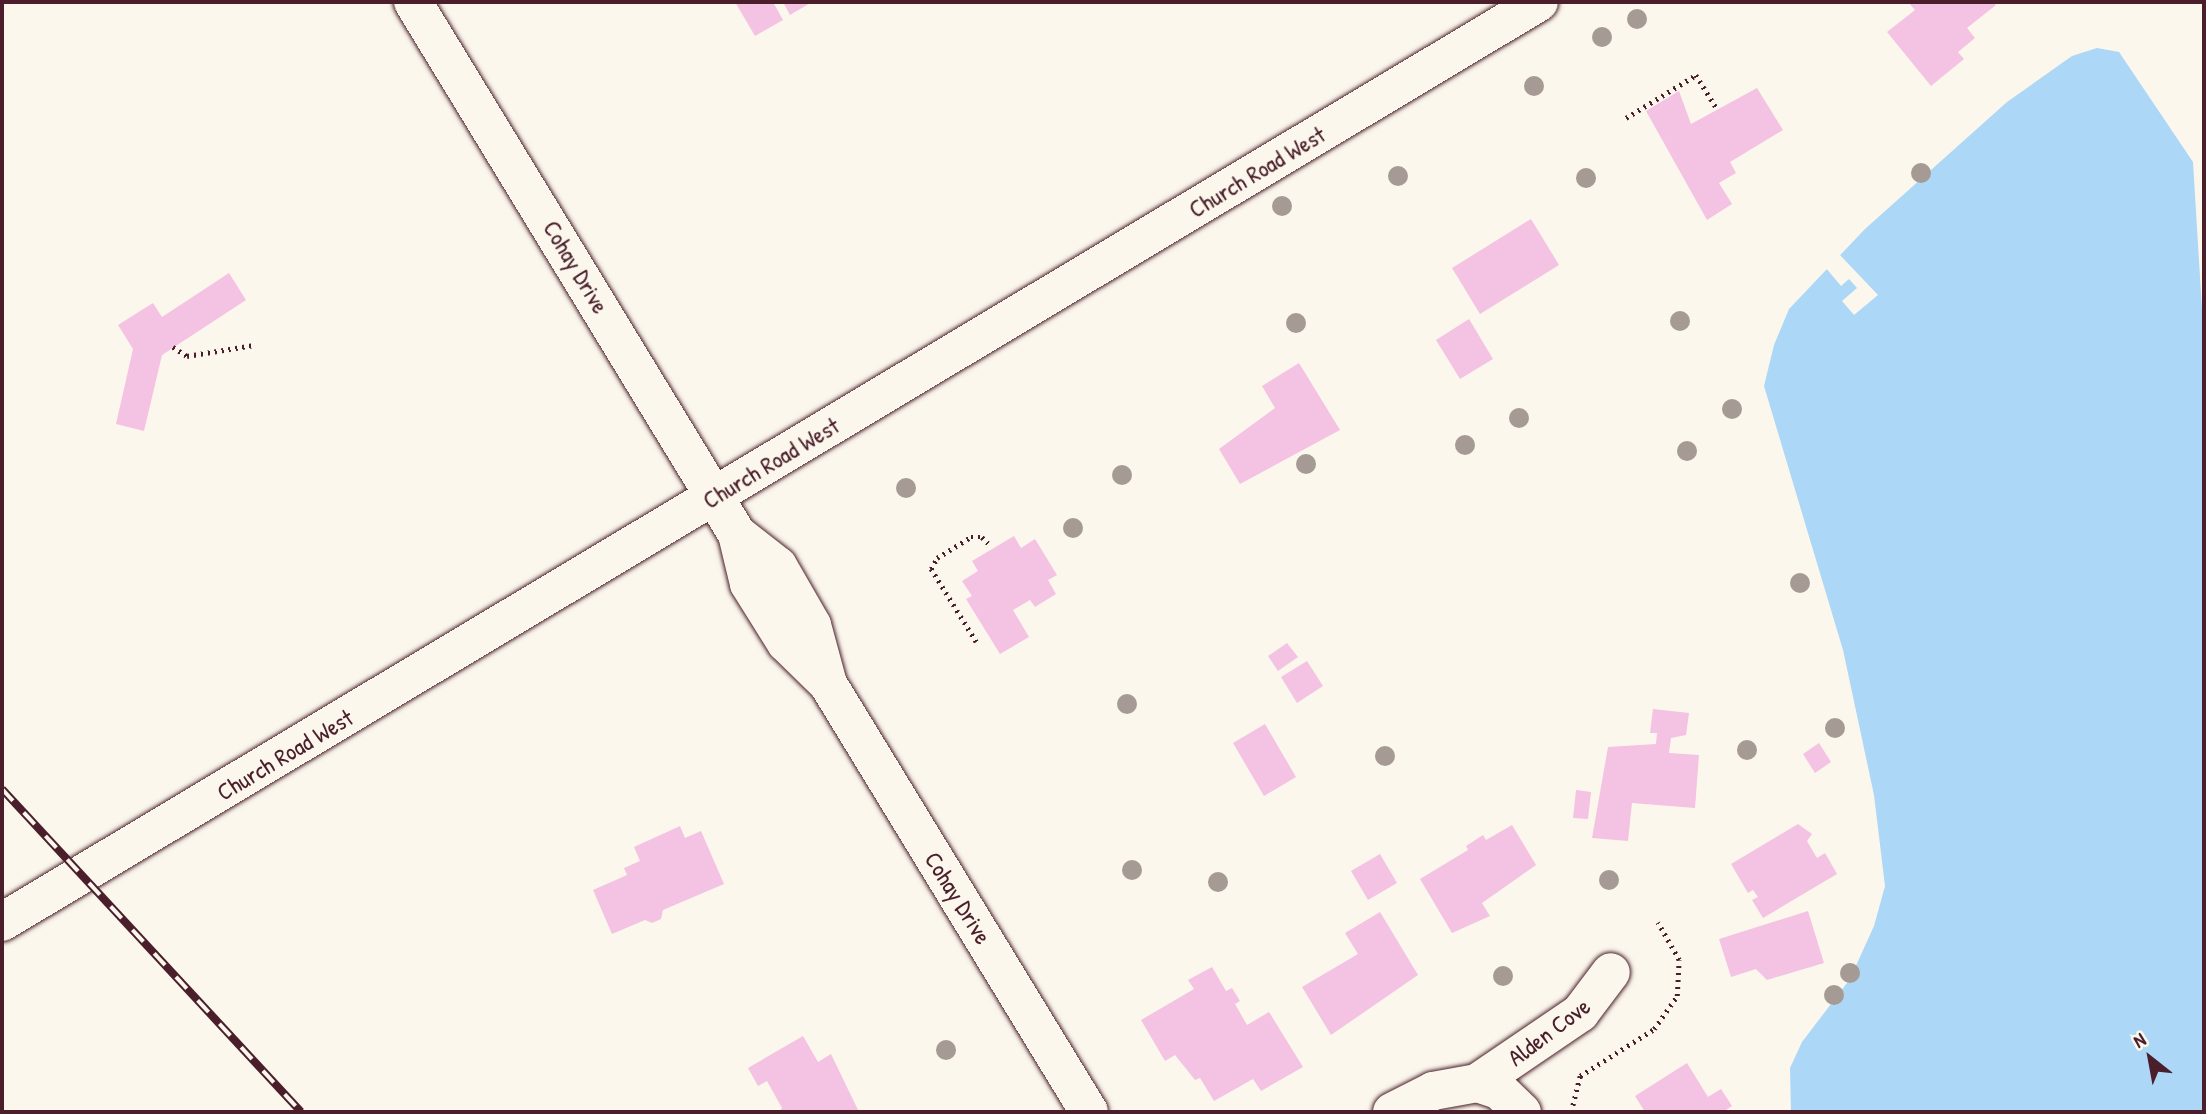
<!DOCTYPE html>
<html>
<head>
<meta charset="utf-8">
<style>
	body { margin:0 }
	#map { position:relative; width:2206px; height:1114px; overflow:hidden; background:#fbf7ec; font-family:"Patrick Hand",sans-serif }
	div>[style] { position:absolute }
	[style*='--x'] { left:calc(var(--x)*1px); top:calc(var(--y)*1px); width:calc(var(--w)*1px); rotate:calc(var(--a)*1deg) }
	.water>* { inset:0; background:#acd7f7 }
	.pier>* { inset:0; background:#fbf7ec }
	.building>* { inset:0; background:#f4c2e3 }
	.path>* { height:4.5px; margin-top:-2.25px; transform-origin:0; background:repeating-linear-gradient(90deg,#4a1f2b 0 2px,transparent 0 7px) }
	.roads { filter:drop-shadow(0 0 2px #4a1f2b) drop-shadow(0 0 2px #4a1f2b) }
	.minor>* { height:38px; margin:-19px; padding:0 19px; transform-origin:19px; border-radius:19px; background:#fbf7ec }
	.rail>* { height:8px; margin-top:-4px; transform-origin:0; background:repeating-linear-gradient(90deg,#fbf7ec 0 16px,#4a1f2b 0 32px); box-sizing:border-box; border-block:2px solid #4a1f2b }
	.trees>* { width:20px; height:20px; margin:-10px; border-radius:50%; background:#a59b94 }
	span { translate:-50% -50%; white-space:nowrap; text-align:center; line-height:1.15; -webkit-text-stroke:6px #fbf7ec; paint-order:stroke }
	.street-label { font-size:24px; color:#4a1f2b }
	.frame { position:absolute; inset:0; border:4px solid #4a1f2b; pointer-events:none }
	.north { position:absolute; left:2115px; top:1023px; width:70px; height:70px; -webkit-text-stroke:5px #fbf7ec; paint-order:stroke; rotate:329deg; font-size:19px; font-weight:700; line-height:28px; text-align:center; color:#4a1f2b }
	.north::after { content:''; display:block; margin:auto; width:24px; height:32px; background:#4a1f2b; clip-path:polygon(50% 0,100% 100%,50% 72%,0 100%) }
</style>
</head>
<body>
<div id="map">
	<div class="water">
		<div style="clip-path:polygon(2097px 48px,2119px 52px,2193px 162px,2204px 343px,2204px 1112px,1791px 1112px,1790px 1068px,1802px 1042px,1850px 979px,1874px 926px,1885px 886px,1874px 795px,1843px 650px,1764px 386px,1774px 345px,1789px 309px,1865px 229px,2007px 102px,2072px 56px)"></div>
	</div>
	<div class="pier">
		<div style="clip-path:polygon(1838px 253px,1878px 295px,1854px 315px,1842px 301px,1857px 288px,1849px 279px,1841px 286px,1825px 267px)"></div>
	</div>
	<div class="building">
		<div style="clip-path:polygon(735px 2px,773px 2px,783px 20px,755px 36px)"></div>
		<div style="clip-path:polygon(783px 2px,812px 2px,790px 15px)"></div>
		<div style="clip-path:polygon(1908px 2px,1993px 2px,1996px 5px,1967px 28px,1975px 38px,1958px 52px,1964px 59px,1931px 86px,1887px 32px,1915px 10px)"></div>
		<div style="clip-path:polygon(1757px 88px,1783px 130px,1730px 162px,1736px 173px,1719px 183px,1732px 204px,1707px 220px,1646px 111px,1679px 91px,1691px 124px)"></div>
		<div style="clip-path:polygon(1531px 219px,1559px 265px,1480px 314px,1452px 268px)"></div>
		<div style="clip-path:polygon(229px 273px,246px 300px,162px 355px,144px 431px,116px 424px,133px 349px,118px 325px,153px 303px,162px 317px)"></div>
		<div style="clip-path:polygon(1469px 319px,1493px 359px,1460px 379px,1436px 340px)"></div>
		<div style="clip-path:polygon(1299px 363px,1340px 430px,1240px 484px,1219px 449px,1275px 408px,1262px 386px)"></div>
		<div style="clip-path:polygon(1014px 536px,1021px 548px,1035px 539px,1057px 575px,1048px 580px,1056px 594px,1035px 607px,1030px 600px,1013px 610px,1029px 637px,1000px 654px,966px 599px,972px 596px,962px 581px,978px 571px,972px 561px)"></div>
		<div style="clip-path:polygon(1287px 643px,1298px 657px,1278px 671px,1268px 656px)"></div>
		<div style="clip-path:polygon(1307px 661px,1323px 686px,1297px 703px,1281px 677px)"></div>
		<div style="clip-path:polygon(1653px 709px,1689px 713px,1686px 735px,1671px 738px,1669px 753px,1699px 755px,1695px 808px,1632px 803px,1628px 841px,1592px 838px,1608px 747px,1656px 744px,1657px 733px,1650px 733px)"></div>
		<div style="clip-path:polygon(1265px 724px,1296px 777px,1264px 796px,1233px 743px)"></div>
		<div style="clip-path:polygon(1819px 743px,1831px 762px,1815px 773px,1803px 754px)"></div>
		<div style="clip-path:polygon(1576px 790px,1591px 792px,1588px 819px,1573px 818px)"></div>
		<div style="clip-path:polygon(1798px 824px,1812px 834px,1807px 841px,1817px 858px,1825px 853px,1837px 874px,1763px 918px,1752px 900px,1758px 897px,1753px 890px,1748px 893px,1731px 864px)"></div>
		<div style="clip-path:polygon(1512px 825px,1536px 865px,1482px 903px,1490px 916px,1452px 933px,1420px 879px,1468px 850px,1466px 846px,1483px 835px,1486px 840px)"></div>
		<div style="clip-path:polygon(680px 826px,685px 838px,701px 831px,724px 884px,663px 910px,661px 919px,652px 923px,645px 920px,612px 934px,593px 890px,627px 875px,624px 868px,640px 861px,634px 847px)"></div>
		<div style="clip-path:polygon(1380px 854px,1397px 883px,1368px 900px,1351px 871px)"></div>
		<div style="clip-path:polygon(1808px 911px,1824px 963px,1767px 980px,1756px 969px,1731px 977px,1719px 939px)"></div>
		<div style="clip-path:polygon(1380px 912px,1418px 975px,1331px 1035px,1302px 987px,1358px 954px,1345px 933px)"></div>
		<div style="clip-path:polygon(1212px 967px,1226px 991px,1232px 988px,1240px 1001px,1235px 1004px,1247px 1025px,1269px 1012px,1303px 1067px,1261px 1091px,1253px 1079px,1214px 1101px,1200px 1078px,1195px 1080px,1175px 1055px,1165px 1061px,1141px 1020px,1194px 989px,1188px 980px)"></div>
		<div style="clip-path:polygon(803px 1036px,818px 1062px,831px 1054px,859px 1112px,779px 1112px,782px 1108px,767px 1081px,758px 1086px,748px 1068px)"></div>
		<div style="clip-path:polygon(1687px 1063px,1708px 1097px,1721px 1089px,1732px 1106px,1723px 1112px,1645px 1112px,1635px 1096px)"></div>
	</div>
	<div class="path">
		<div style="--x:1626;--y:118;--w:82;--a:-31.6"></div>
		<div style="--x:1696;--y:75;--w:39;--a:58"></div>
		<div style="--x:173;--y:347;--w:17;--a:33"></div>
		<div style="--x:187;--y:356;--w:68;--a:-9.3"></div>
		<div style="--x:976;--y:642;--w:86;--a:-121.7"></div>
		<div style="--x:931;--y:569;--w:13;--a:-61"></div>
		<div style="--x:937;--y:558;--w:40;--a:-32"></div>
		<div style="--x:971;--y:537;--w:11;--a:0"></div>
		<div style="--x:982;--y:537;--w:10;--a:45"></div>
		<div style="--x:1571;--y:1112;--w:37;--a:-76"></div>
		<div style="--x:1580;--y:1076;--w:88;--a:-32.4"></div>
		<div style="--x:1654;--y:1029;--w:40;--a:-55.1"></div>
		<div style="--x:1677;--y:996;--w:36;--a:-87"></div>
		<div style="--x:1679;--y:960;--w:43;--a:-119.6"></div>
	</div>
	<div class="roads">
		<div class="minor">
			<div style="--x:413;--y:2;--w:623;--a:58.66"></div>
			<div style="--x:737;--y:534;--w:52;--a:38"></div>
			<div style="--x:778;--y:566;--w:68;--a:60"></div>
			<div style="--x:812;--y:625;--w:61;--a:74.8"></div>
			<div style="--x:737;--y:534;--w:51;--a:76.5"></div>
			<div style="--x:749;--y:584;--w:70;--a:57.9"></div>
			<div style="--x:786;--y:643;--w:59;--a:44.3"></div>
			<div style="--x:828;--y:684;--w:501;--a:58.62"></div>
			<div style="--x:2;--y:922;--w:1791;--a:-30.9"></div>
			<div style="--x:1477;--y:1083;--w:125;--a:-34.2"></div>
			<div style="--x:1580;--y:1013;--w:51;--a:-52.9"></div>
			<div style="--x:1392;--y:1112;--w:46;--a:-27.1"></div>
			<div style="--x:1433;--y:1091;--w:45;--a:-10.3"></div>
			<div style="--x:1477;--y:1083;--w:23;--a:18"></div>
			<div style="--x:1499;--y:1090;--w:32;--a:44"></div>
		</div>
	</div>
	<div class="rail">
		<div style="--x:2;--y:789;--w:440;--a:47.2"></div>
	</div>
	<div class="trees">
		<div style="left:1637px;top:19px"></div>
		<div style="left:1602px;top:37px"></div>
		<div style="left:1534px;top:86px"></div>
		<div style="left:1921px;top:173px"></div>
		<div style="left:1398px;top:176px"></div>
		<div style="left:1586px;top:178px"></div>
		<div style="left:1282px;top:206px"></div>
		<div style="left:1680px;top:321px"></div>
		<div style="left:1296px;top:323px"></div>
		<div style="left:1732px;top:409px"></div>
		<div style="left:1519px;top:418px"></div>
		<div style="left:1465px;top:445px"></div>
		<div style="left:1687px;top:451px"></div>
		<div style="left:1306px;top:464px"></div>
		<div style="left:1122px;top:475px"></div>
		<div style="left:906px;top:488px"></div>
		<div style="left:1073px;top:528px"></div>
		<div style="left:1800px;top:583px"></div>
		<div style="left:1127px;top:704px"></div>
		<div style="left:1835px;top:728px"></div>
		<div style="left:1747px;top:750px"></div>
		<div style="left:1385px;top:756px"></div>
		<div style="left:1132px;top:870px"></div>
		<div style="left:1609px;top:880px"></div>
		<div style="left:1218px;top:882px"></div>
		<div style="left:1850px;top:973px"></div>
		<div style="left:1503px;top:976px"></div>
		<div style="left:1834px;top:995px"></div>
		<div style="left:946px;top:1050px"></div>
	</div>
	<div class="street-label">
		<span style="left:1257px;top:172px;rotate:-31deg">Church Road West</span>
		<span style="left:576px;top:267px;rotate:59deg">Cohay Drive</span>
		<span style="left:771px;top:463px;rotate:-31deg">Church Road West</span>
		<span style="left:285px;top:755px;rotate:-31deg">Church Road West</span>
		<span style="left:958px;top:898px;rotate:58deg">Cohay Drive</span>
		<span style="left:1549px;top:1032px;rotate:-37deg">Alden Cove</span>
	</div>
	<div class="frame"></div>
	<div class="north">N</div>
</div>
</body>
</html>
